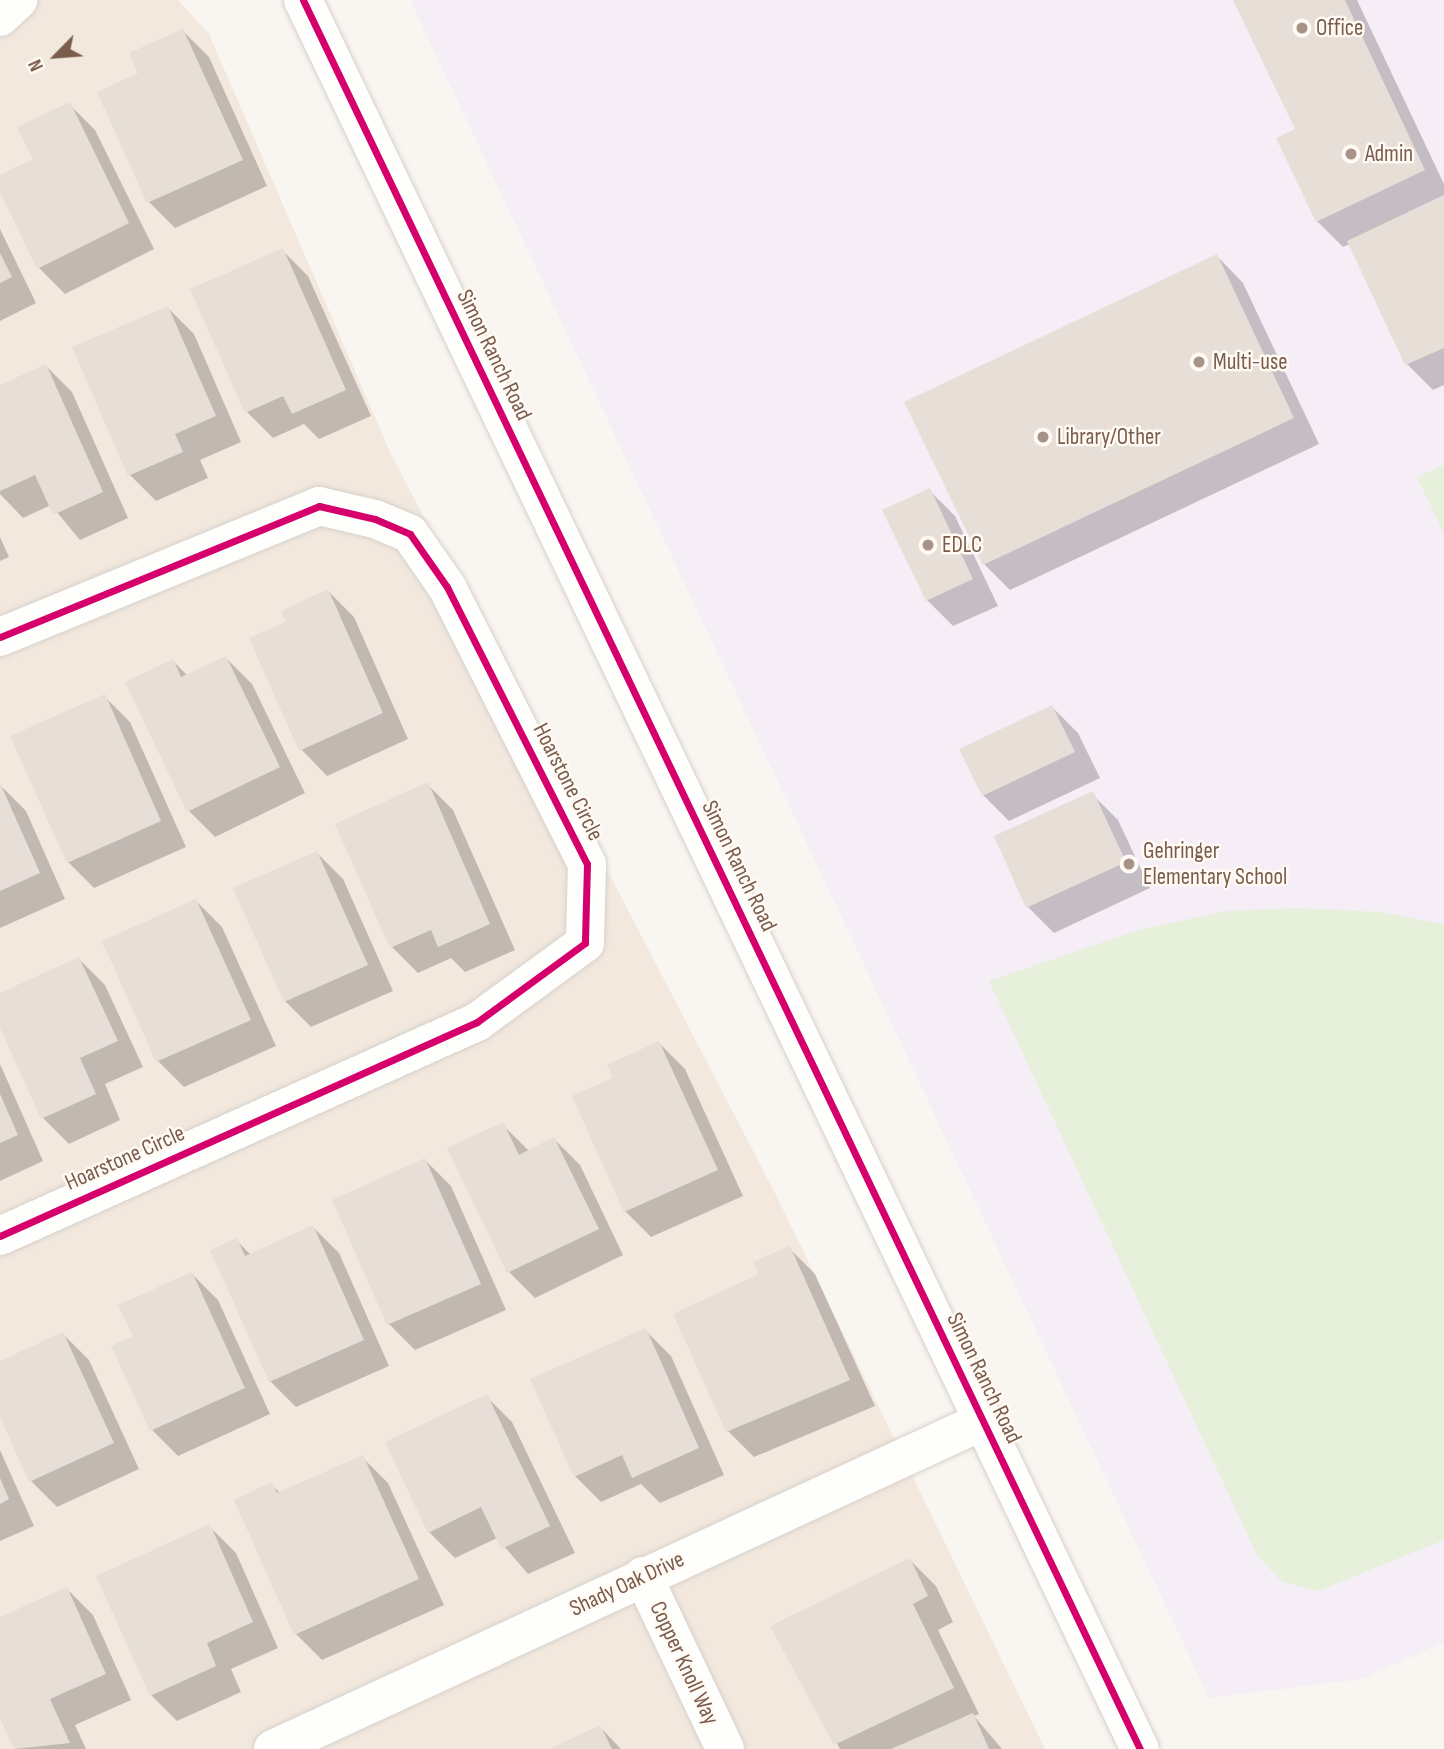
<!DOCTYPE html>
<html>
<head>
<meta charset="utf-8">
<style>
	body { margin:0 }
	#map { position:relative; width:1444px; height:1749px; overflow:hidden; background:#f9f5f0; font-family:"Sofia Sans Condensed",sans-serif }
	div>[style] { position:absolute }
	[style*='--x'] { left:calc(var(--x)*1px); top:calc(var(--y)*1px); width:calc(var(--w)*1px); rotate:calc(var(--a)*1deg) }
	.residential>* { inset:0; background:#f2e8de }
	.education>* { inset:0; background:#f6eef6 }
	.green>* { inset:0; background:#e7f0db }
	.shadow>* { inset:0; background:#0003 }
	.building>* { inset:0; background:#e6ded7 }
	.roads { filter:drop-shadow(0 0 2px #d7d1cb) drop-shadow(0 0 2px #d7d1cb) }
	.minor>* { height:38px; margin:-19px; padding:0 19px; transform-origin:19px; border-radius:19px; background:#fefefd }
	.cycleway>* { height:7px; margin:-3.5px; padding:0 3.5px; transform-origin:3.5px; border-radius:3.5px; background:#d6006c }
	.dots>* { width:19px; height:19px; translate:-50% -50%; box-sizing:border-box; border:4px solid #fffaf3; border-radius:50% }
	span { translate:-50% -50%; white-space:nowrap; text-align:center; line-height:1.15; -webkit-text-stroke:5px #fffaf3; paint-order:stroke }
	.poi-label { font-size:23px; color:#7a5c4d }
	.left { translate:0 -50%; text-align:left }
	.street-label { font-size:23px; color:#7a5c4d }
	.north { position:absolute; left:21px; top:21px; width:70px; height:70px; -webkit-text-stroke:5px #fffaf3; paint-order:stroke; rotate:245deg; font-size:19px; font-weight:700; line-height:28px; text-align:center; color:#7a5c4d }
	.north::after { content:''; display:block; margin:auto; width:24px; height:32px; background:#7a5c4d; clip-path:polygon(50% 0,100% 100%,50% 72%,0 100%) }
</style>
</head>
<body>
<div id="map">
	<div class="residential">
		<div style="clip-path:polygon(0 0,178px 0,209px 34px,390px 452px,776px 1195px,1045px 1749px,0 1749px)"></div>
	</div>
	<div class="education">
		<div style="clip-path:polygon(410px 0,1444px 0,1444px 1642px,1363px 1679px,1209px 1698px)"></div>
	</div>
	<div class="green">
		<div style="clip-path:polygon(1444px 465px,1444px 534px,1417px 477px)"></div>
		<div style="clip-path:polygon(1296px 908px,1380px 912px,1444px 924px,1444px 1540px,1318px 1591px,1282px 1582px,1257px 1555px,989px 981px,1138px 930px,1227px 911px)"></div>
	</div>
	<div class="shadow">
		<div style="clip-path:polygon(1235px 0,1357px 0,1444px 184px,1444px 385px,1433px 390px,1407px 364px,1350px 244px,1343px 247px,1317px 221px,1297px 130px)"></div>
		<div style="clip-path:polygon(183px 31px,209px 57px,267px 186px,175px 228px,149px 202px,140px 74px)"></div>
		<div style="clip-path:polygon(69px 104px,95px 130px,154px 249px,65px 294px,39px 268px,0 177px,35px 159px)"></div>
		<div style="clip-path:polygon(0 229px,36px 303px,0 321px)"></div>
		<div style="clip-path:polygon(282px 250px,308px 276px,371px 416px,319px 439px,304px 424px,273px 438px,247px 412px)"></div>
		<div style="clip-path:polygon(1217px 256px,1243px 283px,1319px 444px,1010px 590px,984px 564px)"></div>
		<div style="clip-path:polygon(168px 308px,194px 334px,241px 442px,200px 460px,208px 478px,156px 501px,130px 475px)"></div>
		<div style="clip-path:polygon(46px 366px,72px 392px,128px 518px,80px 540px,51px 505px,23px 518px,0 494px,0 386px)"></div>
		<div style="clip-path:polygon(929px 490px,955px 516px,998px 606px,953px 626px,927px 600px)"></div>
		<div style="clip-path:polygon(0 537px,9px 557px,0 561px)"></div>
		<div style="clip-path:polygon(328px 591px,354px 617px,408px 739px,327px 776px,301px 749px,288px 623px)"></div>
		<div style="clip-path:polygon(226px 658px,252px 684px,305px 793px,215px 837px,189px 811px,173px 661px,188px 676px)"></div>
		<div style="clip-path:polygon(104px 696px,130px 722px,186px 847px,94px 888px,68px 862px)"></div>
		<div style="clip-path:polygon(1052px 707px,1078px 733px,1100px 778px,1009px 821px,983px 795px)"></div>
		<div style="clip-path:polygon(427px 784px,453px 810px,515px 950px,465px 972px,451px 958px,418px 973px,392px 947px)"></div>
		<div style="clip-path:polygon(0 785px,26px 811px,65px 899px,0 928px)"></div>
		<div style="clip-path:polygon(1092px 794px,1118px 820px,1150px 888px,1054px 933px,1028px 907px)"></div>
		<div style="clip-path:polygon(317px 853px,343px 879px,393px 991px,311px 1027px,285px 1001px)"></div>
		<div style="clip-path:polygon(196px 901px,222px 927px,276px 1046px,184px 1087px,158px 1061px,105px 942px)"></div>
		<div style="clip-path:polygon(79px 959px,105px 985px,143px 1067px,105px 1084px,120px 1120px,69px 1144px,43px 1118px,0 1023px,0 995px)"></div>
		<div style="clip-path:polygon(659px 1043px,685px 1069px,743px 1196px,651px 1237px,625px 1211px,615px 1078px)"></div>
		<div style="clip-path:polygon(0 1064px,43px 1161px,0 1181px)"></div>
		<div style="clip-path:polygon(502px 1124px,529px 1151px,554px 1139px,580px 1165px,623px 1255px,535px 1298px,509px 1272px,450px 1149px)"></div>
		<div style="clip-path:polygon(425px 1160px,451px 1186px,506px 1310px,415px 1350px,389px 1324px)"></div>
		<div style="clip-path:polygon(313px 1227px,339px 1253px,389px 1366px,296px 1407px,270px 1381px,236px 1240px,251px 1255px)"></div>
		<div style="clip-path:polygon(789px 1248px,815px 1274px,875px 1406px,754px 1457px,728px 1431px,675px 1314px,761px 1275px)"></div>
		<div style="clip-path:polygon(192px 1274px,218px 1300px,270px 1414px,178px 1456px,152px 1430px)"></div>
		<div style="clip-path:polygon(645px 1330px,671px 1356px,724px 1475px,660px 1503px,641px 1484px,601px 1502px,575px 1476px)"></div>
		<div style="clip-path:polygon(63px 1334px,89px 1360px,139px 1469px,57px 1507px,31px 1481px,0 1413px,0 1363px)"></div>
		<div style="clip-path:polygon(486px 1396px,512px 1422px,575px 1553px,528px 1574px,497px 1538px,455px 1558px,429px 1532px)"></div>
		<div style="clip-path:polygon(0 1450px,34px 1526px,0 1541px)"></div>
		<div style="clip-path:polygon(362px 1457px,388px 1483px,444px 1605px,322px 1660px,296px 1634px,272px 1485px,281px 1494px)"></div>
		<div style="clip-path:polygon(210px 1527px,236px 1553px,278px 1648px,231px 1669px,241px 1692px,177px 1721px,151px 1695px)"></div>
		<div style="clip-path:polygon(910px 1560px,936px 1586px,953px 1622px,938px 1630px,979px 1714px,974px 1716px,1002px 1749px,840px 1749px,772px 1627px)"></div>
		<div style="clip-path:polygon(67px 1589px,93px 1615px,131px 1700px,75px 1725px,86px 1749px,16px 1749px,0 1714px,0 1619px)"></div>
		<div style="clip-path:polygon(600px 1727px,621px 1749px,554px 1749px)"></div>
	</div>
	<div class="building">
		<div style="clip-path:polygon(1233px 0,1345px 0,1425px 170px,1316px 222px,1276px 138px,1295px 129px)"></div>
		<div style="clip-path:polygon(183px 29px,243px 160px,147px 203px,97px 92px,138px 73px,129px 53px)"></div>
		<div style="clip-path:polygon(70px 102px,129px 223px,37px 269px,0 192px,0 175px,33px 159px,17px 127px)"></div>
		<div style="clip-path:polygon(1444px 195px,1444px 348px,1405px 365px,1347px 241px)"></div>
		<div style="clip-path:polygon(283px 248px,346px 390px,292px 414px,283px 396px,245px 413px,190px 289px)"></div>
		<div style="clip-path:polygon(0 253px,12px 277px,0 283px)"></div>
		<div style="clip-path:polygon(1217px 254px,1294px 418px,983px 565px,904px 402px)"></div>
		<div style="clip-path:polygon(168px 306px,216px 416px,175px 434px,183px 452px,128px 476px,72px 347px)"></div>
		<div style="clip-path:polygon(46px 364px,103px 492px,53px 515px,35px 475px,0 491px,0 385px)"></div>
		<div style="clip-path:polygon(930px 488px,973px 579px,926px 601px,882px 510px)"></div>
		<div style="clip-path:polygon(328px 589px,383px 713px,299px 751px,249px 638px,286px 622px,281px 611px)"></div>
		<div style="clip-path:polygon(226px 656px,280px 767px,187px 812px,125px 682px,173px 659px,181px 677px)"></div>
		<div style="clip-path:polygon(105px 694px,161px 821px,67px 863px,10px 736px)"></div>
		<div style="clip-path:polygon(1052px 705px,1075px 752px,982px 796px,959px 749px)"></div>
		<div style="clip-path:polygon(428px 782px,490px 924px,438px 947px,431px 930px,390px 948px,335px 824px)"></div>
		<div style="clip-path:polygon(0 783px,40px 873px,0 891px)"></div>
		<div style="clip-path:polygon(1093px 791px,1126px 862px,1026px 908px,994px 836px)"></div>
		<div style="clip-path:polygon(317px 851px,368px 965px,284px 1002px,233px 888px)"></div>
		<div style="clip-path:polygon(196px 899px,251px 1020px,156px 1062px,102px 941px)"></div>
		<div style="clip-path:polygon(79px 957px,118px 1041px,80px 1058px,96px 1094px,41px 1119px,0 1028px,0 993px)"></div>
		<div style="clip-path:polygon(659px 1041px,718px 1170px,624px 1212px,572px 1096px,613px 1078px,607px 1065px)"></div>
		<div style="clip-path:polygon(0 1094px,18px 1135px,0 1143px)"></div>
		<div style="clip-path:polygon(503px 1122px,519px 1155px,554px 1137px,599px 1229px,507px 1273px,447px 1148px)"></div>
		<div style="clip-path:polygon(425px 1158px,481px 1284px,387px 1325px,332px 1200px)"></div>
		<div style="clip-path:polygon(313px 1225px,364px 1340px,269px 1382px,210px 1250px,237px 1238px,245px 1256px)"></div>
		<div style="clip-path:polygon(790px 1246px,850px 1380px,726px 1432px,673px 1314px,759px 1274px,753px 1262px)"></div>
		<div style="clip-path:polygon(192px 1272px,245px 1388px,150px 1431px,111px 1346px,133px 1336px,118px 1305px)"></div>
		<div style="clip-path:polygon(646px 1328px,699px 1448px,632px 1478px,622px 1455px,574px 1477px,530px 1379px)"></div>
		<div style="clip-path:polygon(63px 1332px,114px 1443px,29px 1482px,0 1417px,0 1361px)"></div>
		<div style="clip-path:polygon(487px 1394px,550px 1526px,501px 1549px,481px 1507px,428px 1533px,385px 1442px)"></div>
		<div style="clip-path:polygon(363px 1455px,419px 1579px,294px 1635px,234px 1500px,272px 1482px,277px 1493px)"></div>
		<div style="clip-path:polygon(0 1478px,9px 1499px,0 1504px)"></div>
		<div style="clip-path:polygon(210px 1524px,253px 1622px,207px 1643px,216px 1666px,150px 1696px,96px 1576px)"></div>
		<div style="clip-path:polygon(910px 1558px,928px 1596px,913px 1604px,954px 1688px,834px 1745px,770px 1626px)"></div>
		<div style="clip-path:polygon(67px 1587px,106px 1674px,50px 1699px,70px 1743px,14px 1749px,0 1718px,0 1617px)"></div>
		<div style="clip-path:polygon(973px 1713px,989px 1749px,891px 1749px)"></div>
		<div style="clip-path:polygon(600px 1725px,612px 1749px,550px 1749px)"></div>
	</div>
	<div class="roads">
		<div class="minor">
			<div style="--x:303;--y:0;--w:1939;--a:64.43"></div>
			<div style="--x:0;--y:17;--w:25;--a:-43"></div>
			<div style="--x:0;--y:637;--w:345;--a:-22.3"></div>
			<div style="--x:319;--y:506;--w:57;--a:13.1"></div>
			<div style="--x:375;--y:519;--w:38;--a:23"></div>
			<div style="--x:410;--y:534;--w:65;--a:55.1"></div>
			<div style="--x:447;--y:587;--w:310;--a:63.2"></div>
			<div style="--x:587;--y:864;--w:79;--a:91.5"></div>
			<div style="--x:585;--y:943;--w:134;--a:143.8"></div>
			<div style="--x:477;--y:1022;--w:523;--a:155.84"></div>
			<div style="--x:643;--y:1576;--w:191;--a:64.6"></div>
			<div style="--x:273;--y:1749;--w:782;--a:-24.8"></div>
		</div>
	</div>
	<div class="cycleway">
		<div style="--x:303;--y:0;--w:1939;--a:64.43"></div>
		<div style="--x:0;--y:637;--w:345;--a:-22.3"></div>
		<div style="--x:319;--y:506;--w:57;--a:13.1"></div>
		<div style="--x:375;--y:519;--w:38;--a:23"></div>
		<div style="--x:410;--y:534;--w:65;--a:55.1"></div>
		<div style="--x:447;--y:587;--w:310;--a:63.2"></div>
		<div style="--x:587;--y:864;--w:79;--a:91.5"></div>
		<div style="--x:585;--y:943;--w:134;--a:143.8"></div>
		<div style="--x:477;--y:1022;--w:523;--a:155.84"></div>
	</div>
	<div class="dots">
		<div style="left:1302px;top:28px;background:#a69286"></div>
		<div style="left:1351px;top:154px;background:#a69286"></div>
		<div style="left:1199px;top:362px;background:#a69286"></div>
		<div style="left:1043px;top:437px;background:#a69286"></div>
		<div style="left:928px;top:545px;background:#a69286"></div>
		<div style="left:1129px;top:864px;background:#a69286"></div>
	</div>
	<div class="poi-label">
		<span class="left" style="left:1316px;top:28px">Office</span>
		<span class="left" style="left:1365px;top:154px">Admin</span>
		<span class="left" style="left:1213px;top:362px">Multi-use</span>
		<span class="left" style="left:1057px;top:437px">Library/Other</span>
		<span class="left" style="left:942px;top:545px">EDLC</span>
		<span class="left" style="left:1143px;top:864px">Gehringer<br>Elementary School</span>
	</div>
	<div class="street-label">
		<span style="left:494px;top:355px;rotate:64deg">Simon Ranch Road</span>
		<span style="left:568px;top:782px;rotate:63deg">Hoarstone Circle</span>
		<span style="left:739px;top:866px;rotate:64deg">Simon Ranch Road</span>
		<span style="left:125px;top:1158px;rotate:-24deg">Hoarstone Circle</span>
		<span style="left:984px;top:1378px;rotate:64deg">Simon Ranch Road</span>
		<span style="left:627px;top:1584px;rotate:-25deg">Shady Oak Drive</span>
		<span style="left:684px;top:1663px;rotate:65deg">Copper Knoll Way</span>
	</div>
	<div class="north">N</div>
</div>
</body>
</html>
